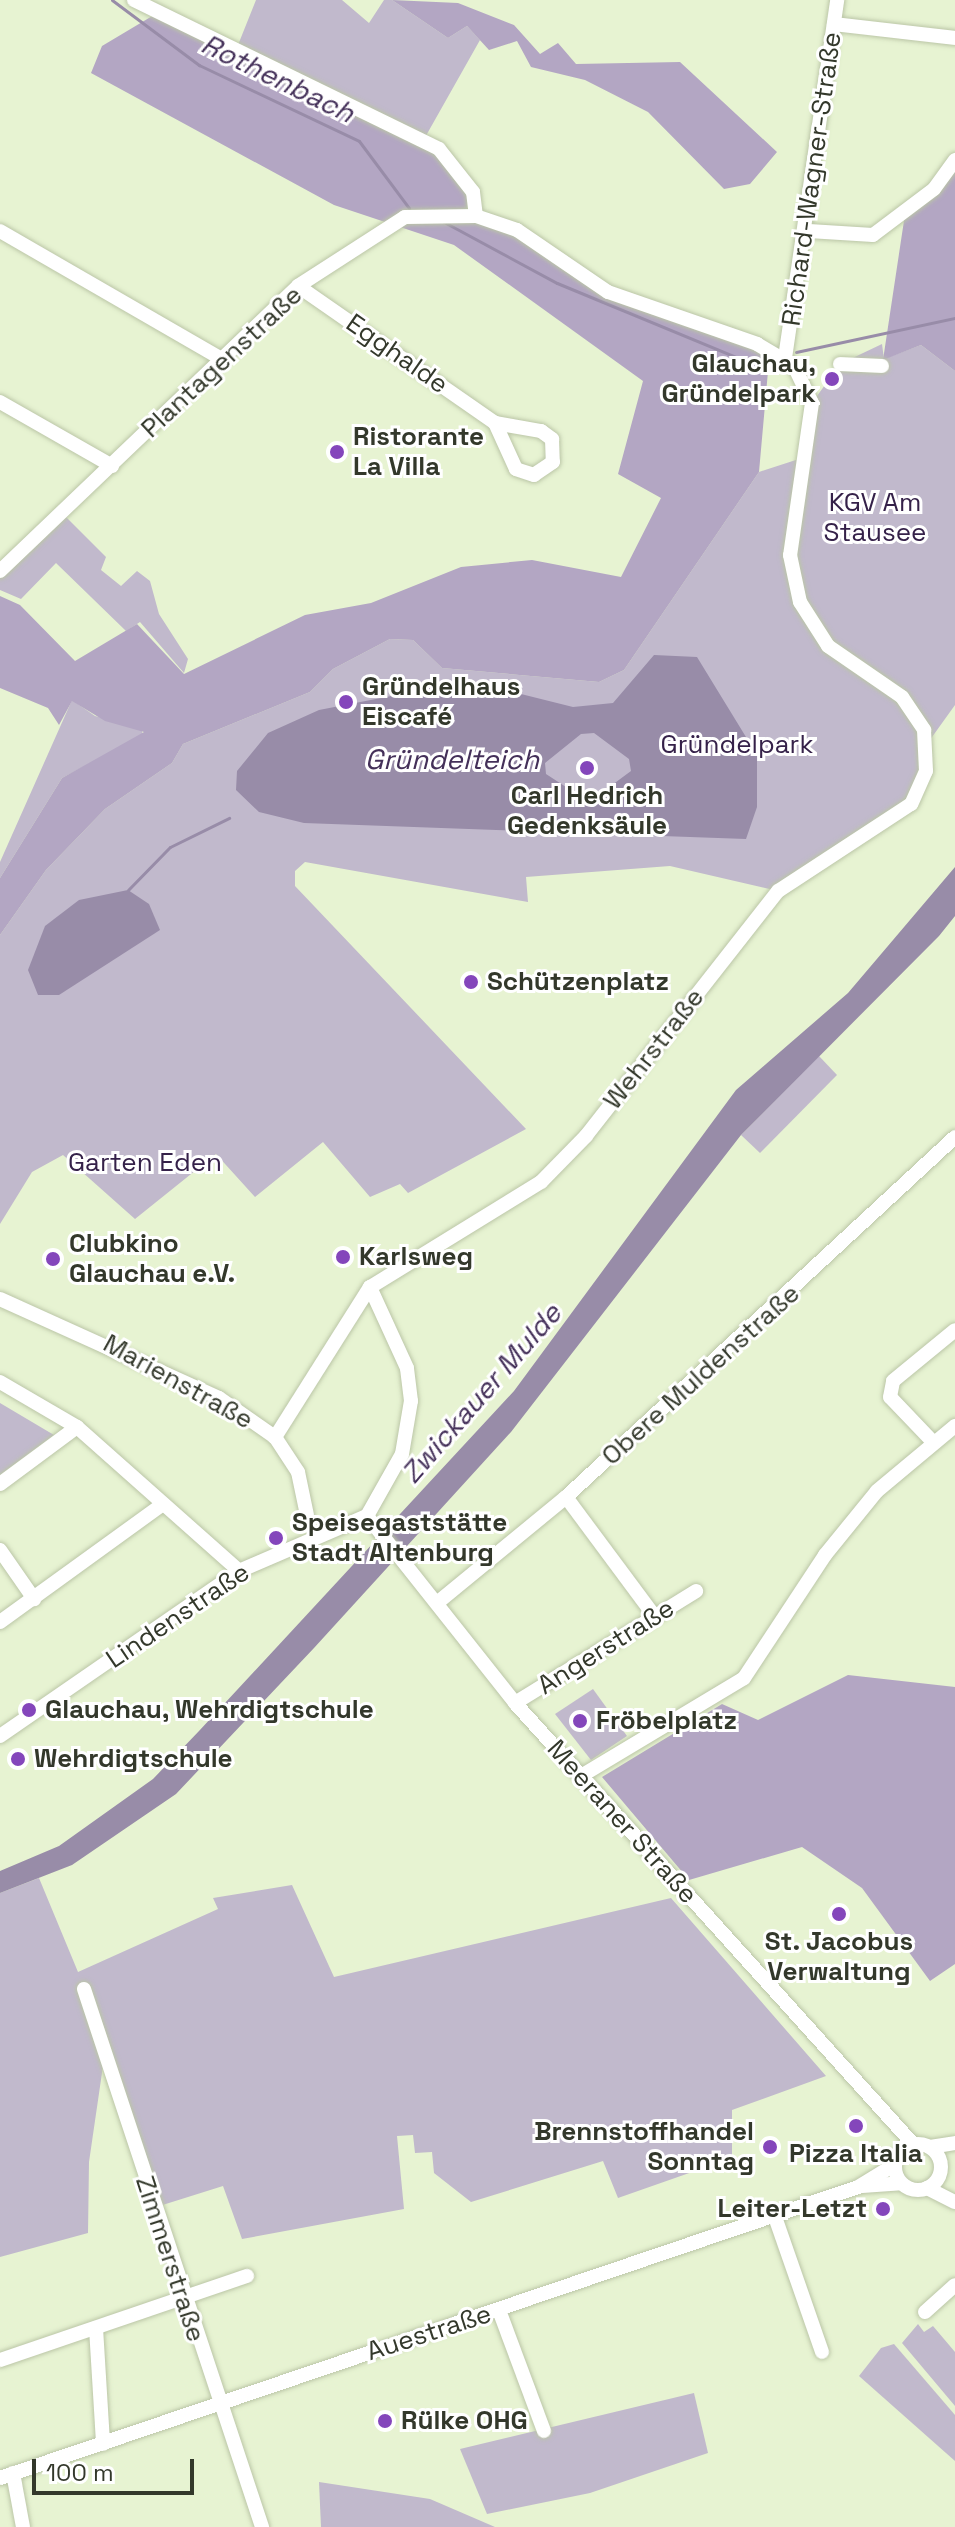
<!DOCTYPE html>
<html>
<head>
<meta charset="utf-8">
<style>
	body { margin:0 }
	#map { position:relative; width:955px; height:2527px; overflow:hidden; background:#e7f3d2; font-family:"Space Grotesk",sans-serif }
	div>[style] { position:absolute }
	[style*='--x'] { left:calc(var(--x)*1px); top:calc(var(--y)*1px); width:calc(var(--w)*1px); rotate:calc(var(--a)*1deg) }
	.green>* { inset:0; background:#c1b9cc }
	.forest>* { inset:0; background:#b3a6c3 }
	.water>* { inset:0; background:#988ca8 }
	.stream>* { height:3px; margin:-1.5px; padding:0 1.5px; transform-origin:1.5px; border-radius:1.5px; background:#988ca8 }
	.roads { filter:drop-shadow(0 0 2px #bbc6a7) drop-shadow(0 0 2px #bbc6a7) }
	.minor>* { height:14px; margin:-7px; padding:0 7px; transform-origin:7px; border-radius:7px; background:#fff }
	.minor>.ring { margin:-7px; padding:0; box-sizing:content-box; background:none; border:14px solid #fff; border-radius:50% }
	.dots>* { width:22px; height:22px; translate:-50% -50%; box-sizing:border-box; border:4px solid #fff; border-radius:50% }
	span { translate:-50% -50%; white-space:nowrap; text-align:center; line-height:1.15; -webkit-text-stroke:6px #fff; paint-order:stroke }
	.street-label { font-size:26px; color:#33382b }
	.poi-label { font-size:26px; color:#33382b; font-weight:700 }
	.right { translate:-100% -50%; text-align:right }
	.left { translate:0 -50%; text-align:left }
	.park-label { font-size:26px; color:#352149 }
	.water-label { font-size:28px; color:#443059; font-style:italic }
	.scale { position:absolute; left:32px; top:2459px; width:162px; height:36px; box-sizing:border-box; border:4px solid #33382b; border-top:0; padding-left:10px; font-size:24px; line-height:28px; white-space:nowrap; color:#33382b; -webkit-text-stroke:6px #fff; paint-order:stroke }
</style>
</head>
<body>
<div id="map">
	<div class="green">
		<div style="clip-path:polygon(256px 0,342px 0,369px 23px,384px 0,392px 0,448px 38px,467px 26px,480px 40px,423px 141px,236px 50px)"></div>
		<div style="clip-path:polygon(882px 344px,884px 359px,921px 345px,955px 371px,955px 705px,927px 744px,917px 794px,778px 891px,670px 866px,526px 877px,528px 902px,305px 862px,295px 871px,295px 886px,526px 1129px,408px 1193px,400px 1184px,370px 1197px,323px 1142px,255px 1197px,216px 1154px,135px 1219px,63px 1155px,32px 1172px,0 1224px,0 935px,46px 870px,105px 809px,172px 763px,183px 744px,310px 692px,333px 669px,390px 639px,413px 640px,442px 668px,599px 682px,624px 670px,759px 472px,802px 458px,812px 403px,840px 364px)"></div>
		<div style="clip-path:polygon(65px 516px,106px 557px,101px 570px,121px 586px,137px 571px,150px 581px,159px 614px,188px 659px,184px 673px,140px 622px,126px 631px,56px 563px,21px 599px,0 590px,0 572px)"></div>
		<div style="clip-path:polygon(72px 700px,95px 716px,141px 728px,143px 735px,62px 778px,0 878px,0 862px)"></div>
		<div style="clip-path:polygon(819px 1056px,837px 1075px,760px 1153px,741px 1135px)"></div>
		<div style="clip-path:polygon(0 1403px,54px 1435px,0 1475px)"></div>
		<div style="clip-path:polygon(593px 1689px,627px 1736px,591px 1760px,555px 1714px)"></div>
		<div style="clip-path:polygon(39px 1878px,78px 1972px,218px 1909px,213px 1898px,292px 1885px,334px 1977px,671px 1898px,826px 2076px,732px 2110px,732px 2158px,618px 2198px,603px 2161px,471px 2202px,434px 2173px,432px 2152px,415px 2153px,413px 2135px,397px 2136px,404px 2209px,242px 2239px,223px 2186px,153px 2208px,104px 2059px,89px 2162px,88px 2233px,0 2257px,0 1893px)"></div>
		<div style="clip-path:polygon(918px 2324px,924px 2332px,933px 2326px,955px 2352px,955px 2406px,902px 2343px)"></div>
		<div style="clip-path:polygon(894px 2344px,955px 2415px,955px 2461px,859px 2376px,881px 2348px)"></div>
		<div style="clip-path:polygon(694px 2393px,708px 2453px,590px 2493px,487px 2514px,460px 2449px)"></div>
		<div style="clip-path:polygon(319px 2482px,430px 2499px,495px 2527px,321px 2527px)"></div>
	</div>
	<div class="forest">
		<div style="clip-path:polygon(392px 0,458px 3px,514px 25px,540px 54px,558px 43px,576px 64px,680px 62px,777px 152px,750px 184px,724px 189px,648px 112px,585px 80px,531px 67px,517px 41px,489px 50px,467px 26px,448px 38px)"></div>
		<div style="clip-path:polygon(159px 12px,451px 159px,476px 216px,517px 230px,572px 271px,759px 346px,769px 360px,759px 472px,624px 670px,599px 682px,442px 668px,413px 640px,390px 639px,333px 669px,310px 692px,183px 744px,172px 763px,105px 809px,46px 870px,0 935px,0 878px,62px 778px,144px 732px,105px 721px,72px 701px,59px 725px,48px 708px,0 688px,0 596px,20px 605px,75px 661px,137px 624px,184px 674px,305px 615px,371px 603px,461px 567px,532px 560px,621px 577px,661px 498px,618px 474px,643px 381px,454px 245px,334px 205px,91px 73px,102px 46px)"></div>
		<div style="clip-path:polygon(955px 160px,955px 371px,921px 345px,883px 360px,905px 214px)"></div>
		<div style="clip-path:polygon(848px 1675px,955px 1687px,955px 1964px,930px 1981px,862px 1888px,802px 1847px,689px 1880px,602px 1777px,722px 1704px,758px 1720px)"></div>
	</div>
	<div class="water">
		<div style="clip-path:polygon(evenodd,654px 655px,697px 657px,757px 755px,757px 807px,746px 839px,304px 823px,259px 812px,236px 790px,237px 771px,268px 733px,319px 710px,438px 687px,517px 693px,573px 707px,613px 703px,654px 655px,594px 733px,629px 759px,631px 771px,589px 802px,546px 774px,545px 763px,581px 734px,594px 733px)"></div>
		<div style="clip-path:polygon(955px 867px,955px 916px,939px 936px,741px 1135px,511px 1432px,314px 1648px,176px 1794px,72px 1865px,0 1893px,0 1871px,59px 1846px,153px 1779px,199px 1731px,514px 1391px,736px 1090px,848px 993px)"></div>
		<div style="clip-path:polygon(128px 890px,149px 904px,160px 930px,59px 995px,38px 995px,28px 970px,45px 926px,79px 900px)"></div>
	</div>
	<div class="stream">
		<div style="--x:112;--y:0;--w:109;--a:36.8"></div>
		<div style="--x:199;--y:65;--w:177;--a:25.4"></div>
		<div style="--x:359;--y:141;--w:84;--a:53.3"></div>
		<div style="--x:444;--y:222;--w:128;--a:28.4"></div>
		<div style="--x:557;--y:283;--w:209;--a:22.5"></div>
		<div style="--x:750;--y:363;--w:23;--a:-13"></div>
		<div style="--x:796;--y:352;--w:163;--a:-12.1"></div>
		<div style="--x:128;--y:890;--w:60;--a:-45.7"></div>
		<div style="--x:170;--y:847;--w:66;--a:-26.2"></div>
	</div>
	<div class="roads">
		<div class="minor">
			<div style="--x:134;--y:0;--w:339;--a:26"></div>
			<div style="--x:439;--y:149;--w:55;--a:51.7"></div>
			<div style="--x:473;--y:192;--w:24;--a:83"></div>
			<div style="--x:834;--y:24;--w:122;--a:6.6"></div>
			<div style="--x:0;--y:231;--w:256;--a:30"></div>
			<div style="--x:809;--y:231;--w:64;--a:3.6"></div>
			<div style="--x:873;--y:235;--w:76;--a:-37"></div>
			<div style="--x:934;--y:189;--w:36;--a:-54"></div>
			<div style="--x:298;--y:286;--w:240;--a:34.8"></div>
			<div style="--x:495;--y:423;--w:47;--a:9.9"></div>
			<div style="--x:541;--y:431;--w:14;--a:36"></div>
			<div style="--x:552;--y:439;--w:23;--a:88"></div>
			<div style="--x:553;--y:462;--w:23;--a:146"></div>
			<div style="--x:534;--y:475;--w:19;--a:-162"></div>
			<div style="--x:516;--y:469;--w:51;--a:-114.5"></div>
			<div style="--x:785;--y:358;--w:362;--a:-81.7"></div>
			<div style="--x:840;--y:364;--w:42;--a:2.7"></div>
			<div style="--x:0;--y:402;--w:129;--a:29.7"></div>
			<div style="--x:0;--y:571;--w:412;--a:-43.7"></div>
			<div style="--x:298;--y:286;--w:127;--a:-32.8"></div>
			<div style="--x:405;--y:217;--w:71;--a:-0.8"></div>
			<div style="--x:476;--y:216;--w:43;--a:18.9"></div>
			<div style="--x:517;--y:230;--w:110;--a:34.3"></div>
			<div style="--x:608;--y:292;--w:158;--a:19.2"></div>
			<div style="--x:757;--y:344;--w:43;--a:30.7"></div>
			<div style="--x:794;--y:366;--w:41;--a:64.1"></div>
			<div style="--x:812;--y:403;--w:154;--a:98.2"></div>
			<div style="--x:790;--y:555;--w:48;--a:78"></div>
			<div style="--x:800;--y:602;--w:52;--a:57.5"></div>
			<div style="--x:828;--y:646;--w:90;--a:34.6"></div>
			<div style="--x:902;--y:697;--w:40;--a:56"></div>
			<div style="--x:924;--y:730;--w:41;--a:87.2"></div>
			<div style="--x:926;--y:771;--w:36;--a:114"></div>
			<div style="--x:911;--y:804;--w:159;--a:146.8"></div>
			<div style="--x:778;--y:891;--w:311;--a:128.1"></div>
			<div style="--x:586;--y:1136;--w:64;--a:134.4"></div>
			<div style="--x:541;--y:1182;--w:201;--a:148.4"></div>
			<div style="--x:370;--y:1287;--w:178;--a:122.3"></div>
			<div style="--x:0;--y:1299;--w:240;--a:24.3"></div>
			<div style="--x:219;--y:1398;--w:68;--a:34.9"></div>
			<div style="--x:275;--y:1437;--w:42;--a:56.7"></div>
			<div style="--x:298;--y:1472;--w:44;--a:78.2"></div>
			<div style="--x:0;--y:1382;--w:89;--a:30.3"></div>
			<div style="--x:77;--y:1427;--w:217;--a:41.6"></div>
			<div style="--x:933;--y:1442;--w:62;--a:-133.7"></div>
			<div style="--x:890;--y:1397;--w:16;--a:-79"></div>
			<div style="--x:893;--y:1381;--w:80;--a:-39.4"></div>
			<div style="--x:0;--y:1484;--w:96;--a:-36.5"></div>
			<div style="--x:566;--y:1497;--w:149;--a:53.4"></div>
			<div style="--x:367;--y:1516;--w:238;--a:51.6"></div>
			<div style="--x:515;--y:1703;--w:594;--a:47.93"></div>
			<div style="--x:367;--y:1516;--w:71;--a:-60.6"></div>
			<div style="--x:402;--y:1454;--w:54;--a:-80.4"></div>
			<div style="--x:411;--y:1401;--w:33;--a:-97"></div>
			<div style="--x:407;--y:1368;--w:89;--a:-114.6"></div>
			<div style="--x:0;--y:1550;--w:60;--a:55.2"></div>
			<div style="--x:437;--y:1603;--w:167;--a:-39.4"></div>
			<div style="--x:566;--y:1497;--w:530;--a:-42.78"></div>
			<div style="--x:0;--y:1622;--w:201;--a:-35.9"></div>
			<div style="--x:515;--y:1703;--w:213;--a:-31.7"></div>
			<div style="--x:0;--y:1736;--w:290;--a:-34.6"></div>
			<div style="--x:239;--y:1571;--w:139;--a:-23.3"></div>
			<div style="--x:581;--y:1776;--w:190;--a:-31"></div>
			<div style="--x:744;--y:1678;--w:147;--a:-56.6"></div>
			<div style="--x:825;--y:1555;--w:82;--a:-50.9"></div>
			<div style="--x:877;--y:1491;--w:102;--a:-39.8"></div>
			<div style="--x:84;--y:1989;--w:567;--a:71.69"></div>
			<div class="ring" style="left:895px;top:2144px;width:32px;height:32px"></div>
			<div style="--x:930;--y:2147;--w:25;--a:-9"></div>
			<div style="--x:862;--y:2186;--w:39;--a:-4"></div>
			<div style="--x:927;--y:2188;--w:31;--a:27"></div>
			<div style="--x:774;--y:2214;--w:146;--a:70.8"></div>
			<div style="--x:499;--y:2310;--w:129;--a:69.6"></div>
			<div style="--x:925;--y:2312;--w:40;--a:-42"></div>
			<div style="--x:96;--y:2328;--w:116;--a:86.5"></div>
			<div style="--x:0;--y:2360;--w:261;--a:-18.8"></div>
			<div style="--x:13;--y:2473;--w:55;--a:79.5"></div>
			<div style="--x:0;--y:2478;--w:906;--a:-18.73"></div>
			<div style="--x:858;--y:2187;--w:42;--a:-31.4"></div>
		</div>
	</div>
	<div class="dots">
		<div style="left:832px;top:379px;background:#8446bb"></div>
		<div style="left:337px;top:452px;background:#8446bb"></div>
		<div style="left:346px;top:702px;background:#8446bb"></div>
		<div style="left:587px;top:768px;background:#8446bb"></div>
		<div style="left:471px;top:982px;background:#8446bb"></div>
		<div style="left:343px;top:1257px;background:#8446bb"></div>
		<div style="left:53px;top:1259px;background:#8446bb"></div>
		<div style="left:276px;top:1538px;background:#8446bb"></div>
		<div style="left:29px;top:1710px;background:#8446bb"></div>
		<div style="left:580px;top:1721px;background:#8446bb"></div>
		<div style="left:18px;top:1759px;background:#8446bb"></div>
		<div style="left:839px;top:1914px;background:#8446bb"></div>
		<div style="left:856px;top:2126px;background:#8446bb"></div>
		<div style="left:770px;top:2147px;background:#8446bb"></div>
		<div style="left:883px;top:2209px;background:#8446bb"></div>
		<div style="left:385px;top:2421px;background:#8446bb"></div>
	</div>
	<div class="street-label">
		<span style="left:812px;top:179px;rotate:-82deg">Richard-Wagner-Straße</span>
		<span style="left:397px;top:354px;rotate:35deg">Egghalde</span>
		<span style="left:222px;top:362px;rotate:-43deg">Plantagenstraße</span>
		<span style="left:654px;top:1049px;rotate:-52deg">Wehrstraße</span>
		<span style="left:701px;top:1375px;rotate:-42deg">Obere Muldenstraße</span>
		<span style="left:178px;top:1382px;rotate:29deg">Marienstraße</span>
		<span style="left:178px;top:1616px;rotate:-34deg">Lindenstraße</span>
		<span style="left:606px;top:1647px;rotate:-32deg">Angerstraße</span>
		<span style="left:622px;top:1822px;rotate:48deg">Meeraner Straße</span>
		<span style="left:170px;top:2259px;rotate:72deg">Zimmerstraße</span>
		<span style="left:429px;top:2333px;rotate:-18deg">Auestraße</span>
	</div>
	<div class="poi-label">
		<span class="right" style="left:816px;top:379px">Glauchau,<br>Gründelpark</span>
		<span class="left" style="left:353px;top:452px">Ristorante<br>La Villa</span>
		<span class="left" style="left:362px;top:702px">Gründelhaus<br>Eiscafé</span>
		<span style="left:587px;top:811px">Carl Hedrich<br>Gedenksäule</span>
		<span class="left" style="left:487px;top:982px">Schützenplatz</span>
		<span class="left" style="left:69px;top:1259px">Clubkino<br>Glauchau e.V.</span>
		<span class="left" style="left:359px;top:1257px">Karlsweg</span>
		<span class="left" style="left:292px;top:1538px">Speisegaststätte<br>Stadt Altenburg</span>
		<span class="left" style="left:45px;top:1710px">Glauchau, Wehrdigtschule</span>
		<span class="left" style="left:596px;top:1721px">Fröbelplatz</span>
		<span class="left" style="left:34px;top:1759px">Wehrdigtschule</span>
		<span style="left:839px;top:1957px">St. Jacobus<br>Verwaltung</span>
		<span class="right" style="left:754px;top:2147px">Brennstoffhandel<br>Sonntag</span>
		<span style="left:856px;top:2154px">Pizza Italia</span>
		<span class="right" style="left:867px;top:2209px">Leiter-Letzt</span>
		<span class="left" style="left:401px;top:2421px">Rülke OHG</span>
	</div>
	<div class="park-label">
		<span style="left:875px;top:518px">KGV Am<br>Stausee</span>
		<span style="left:737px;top:745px">Gründelpark</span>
		<span style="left:145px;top:1163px">Garten Eden</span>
	</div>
	<div class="water-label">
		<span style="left:278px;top:78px;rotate:26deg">Rothenbach</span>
		<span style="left:452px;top:759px">Gründelteich</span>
		<span style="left:481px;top:1393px;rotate:-49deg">Zwickauer Mulde</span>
	</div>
	<div class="scale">100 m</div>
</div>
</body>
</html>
